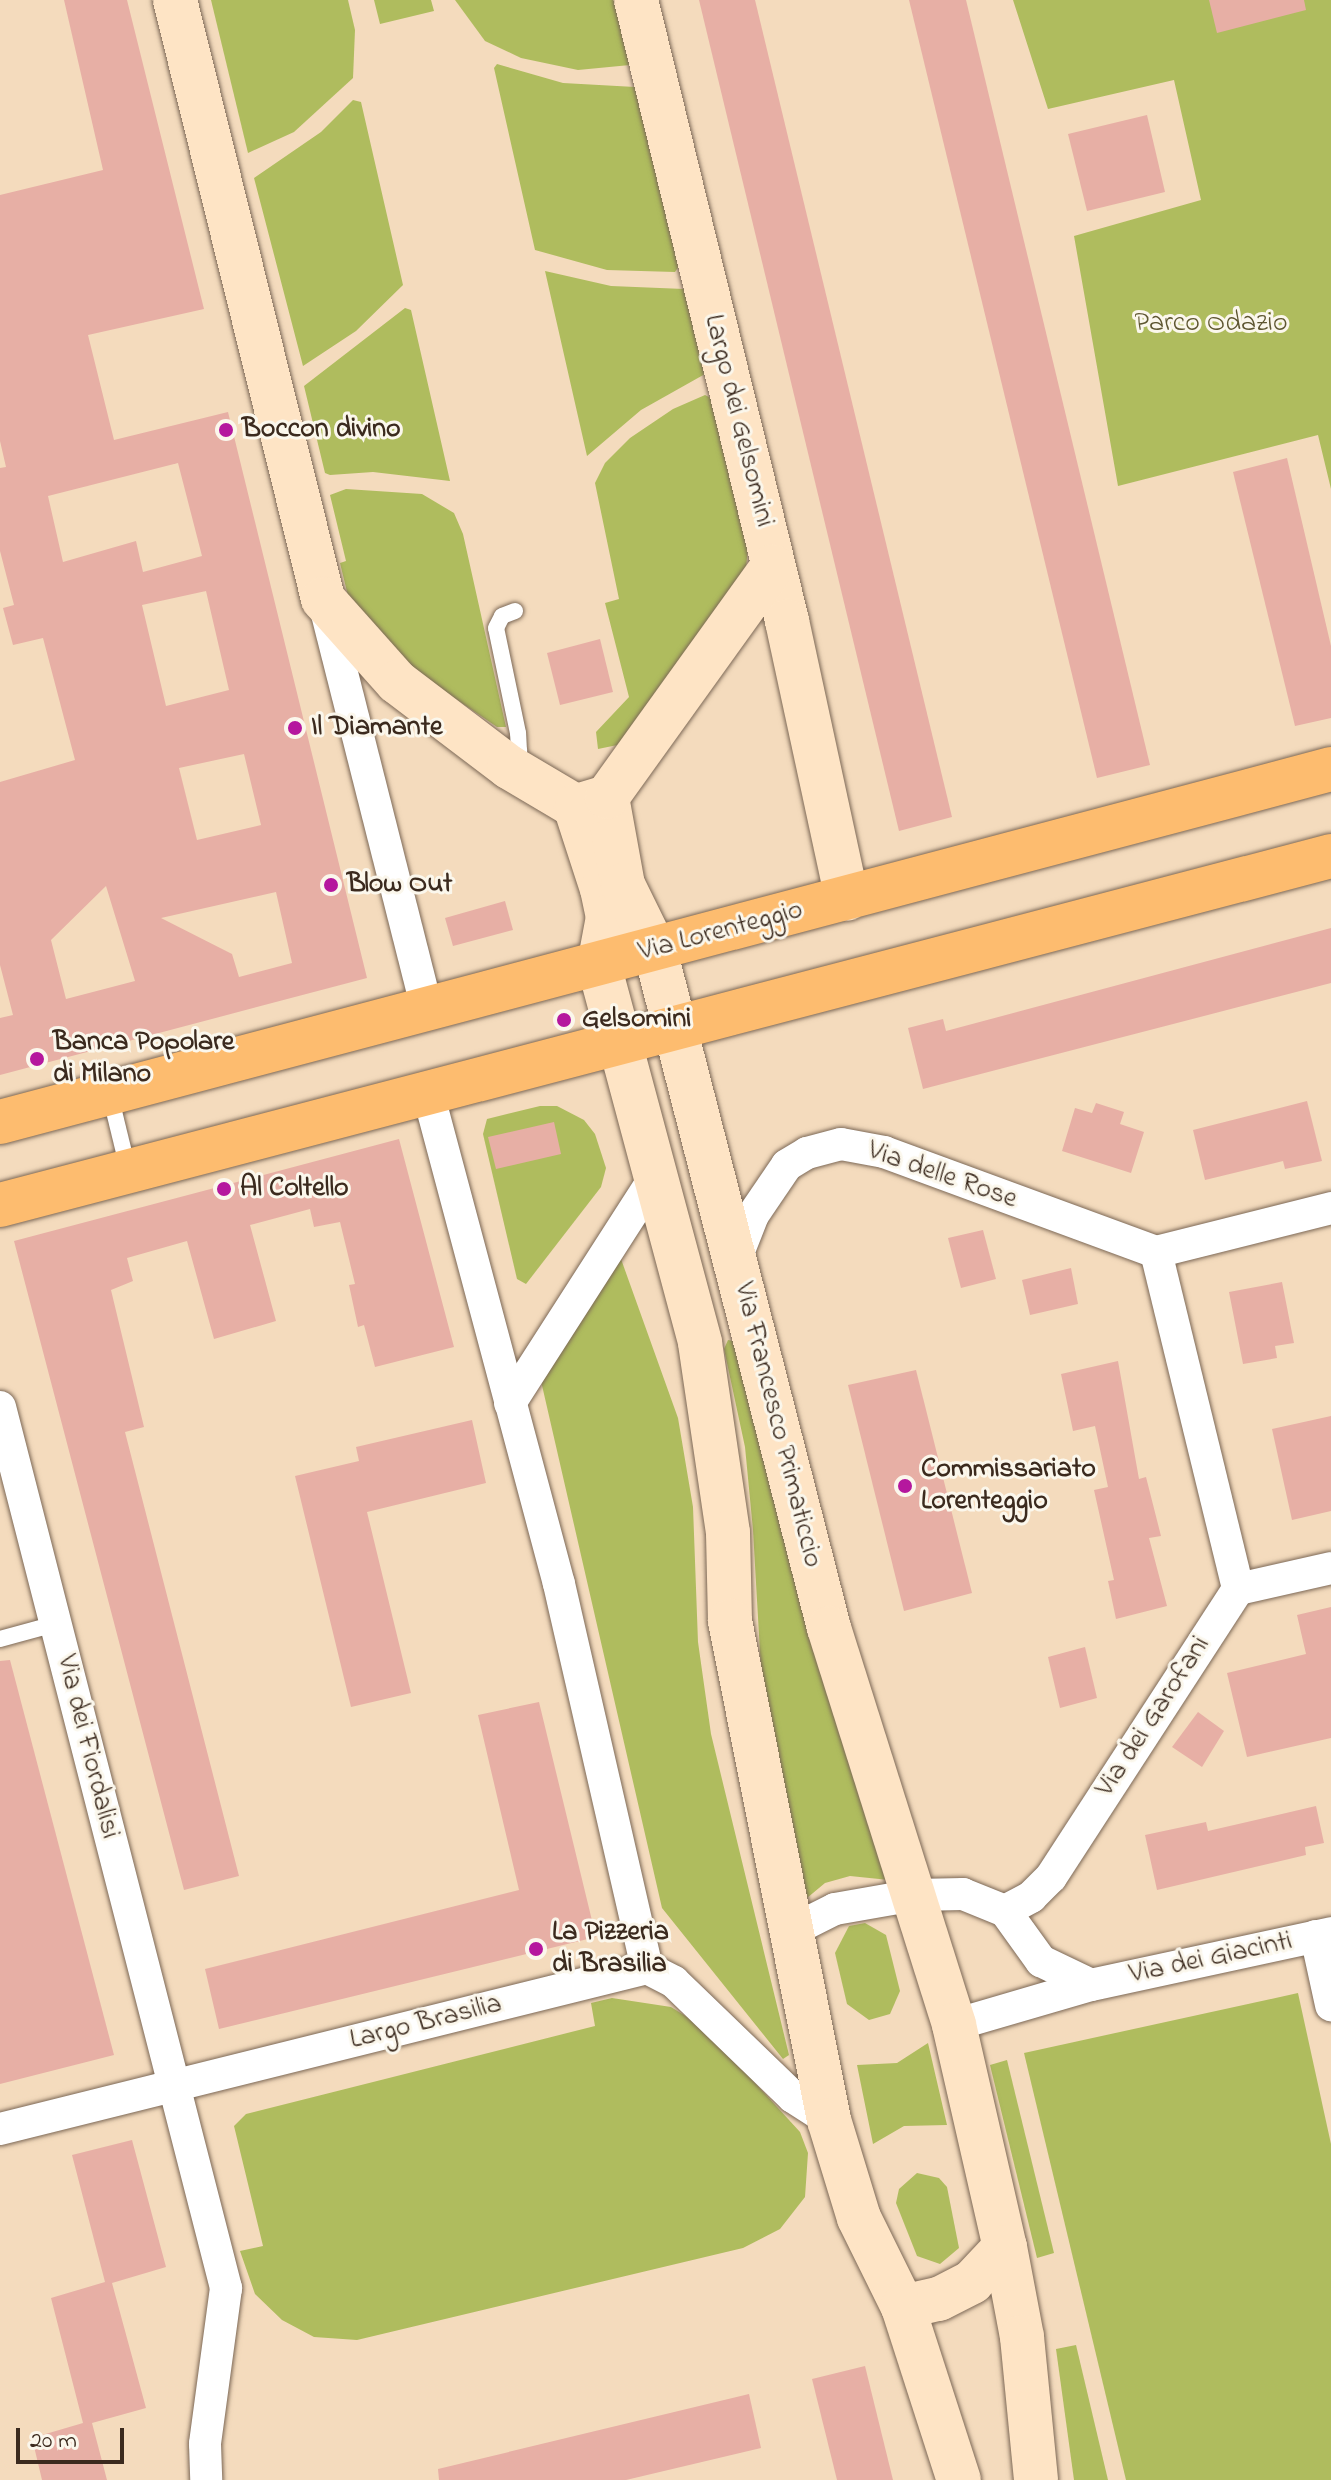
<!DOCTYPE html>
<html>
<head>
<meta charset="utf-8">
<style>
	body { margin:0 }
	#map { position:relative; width:1331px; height:2480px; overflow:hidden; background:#f4dbbd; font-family:"Indie Flower",sans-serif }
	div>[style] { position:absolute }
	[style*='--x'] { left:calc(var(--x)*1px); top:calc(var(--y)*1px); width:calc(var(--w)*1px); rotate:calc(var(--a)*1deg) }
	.green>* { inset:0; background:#afbc5e }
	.building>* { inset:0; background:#e7afa5 }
	.roads { filter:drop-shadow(0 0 2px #7c6856) drop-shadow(0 0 2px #7c6856) }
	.lane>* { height:16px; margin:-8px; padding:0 8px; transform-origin:8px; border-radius:8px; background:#fff }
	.street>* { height:32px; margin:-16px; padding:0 16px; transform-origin:16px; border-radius:16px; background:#fff }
	.secondary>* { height:44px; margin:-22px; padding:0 22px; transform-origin:22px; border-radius:22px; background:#fee4c5 }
	.primary>* { height:44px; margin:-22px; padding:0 22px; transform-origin:22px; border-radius:22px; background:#fdbc6f }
	.dots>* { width:22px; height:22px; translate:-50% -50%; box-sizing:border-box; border:4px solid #fbf7ec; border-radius:50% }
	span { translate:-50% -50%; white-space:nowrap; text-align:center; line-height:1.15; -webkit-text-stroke:6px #fbf7ec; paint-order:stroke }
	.park-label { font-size:28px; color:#5e5631 }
	.street-label { font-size:28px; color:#3b2a1e }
	.poi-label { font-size:28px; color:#3b2a1e; font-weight:700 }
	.left { translate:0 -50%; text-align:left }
	.scale { position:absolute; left:16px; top:2428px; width:108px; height:36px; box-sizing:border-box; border:4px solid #3b2a1e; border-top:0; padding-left:10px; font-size:24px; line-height:28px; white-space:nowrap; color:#3b2a1e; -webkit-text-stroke:6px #fbf7ec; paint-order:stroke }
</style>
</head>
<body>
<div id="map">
	<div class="green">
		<div style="clip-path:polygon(211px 0,348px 0,355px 30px,353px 78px,294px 132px,248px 153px)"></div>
		<div style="clip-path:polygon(374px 0,431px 0,434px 11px,380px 24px)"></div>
		<div style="clip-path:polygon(455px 0,614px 0,630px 65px,578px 70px,521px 58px,485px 41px)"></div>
		<div style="clip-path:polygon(1013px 0,1331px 0,1331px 489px,1318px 435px,1118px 486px,1074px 236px,1201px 200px,1174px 80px,1048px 109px)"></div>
		<div style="clip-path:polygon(497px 64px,563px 83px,635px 87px,679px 266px,675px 272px,607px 270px,535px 250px,494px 68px)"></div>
		<div style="clip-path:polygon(353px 100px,361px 102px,403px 285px,356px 331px,303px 366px,254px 178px,321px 132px)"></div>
		<div style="clip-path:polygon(545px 271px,611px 286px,684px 289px,705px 374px,641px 410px,587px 456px)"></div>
		<div style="clip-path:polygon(405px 308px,411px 310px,450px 481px,373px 472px,330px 475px,325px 473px,304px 386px)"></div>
		<div style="clip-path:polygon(705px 395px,711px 398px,748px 546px,746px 569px,632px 742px,598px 749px,596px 732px,629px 697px,605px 603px,619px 599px,595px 483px,605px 463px,630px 438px,673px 409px)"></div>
		<div style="clip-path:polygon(346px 489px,422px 494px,454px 513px,463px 534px,506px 727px,497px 727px,384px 650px,348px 596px,340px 563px,346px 561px,330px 495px)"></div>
		<div style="clip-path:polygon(540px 1106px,557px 1106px,584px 1120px,595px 1134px,606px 1168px,601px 1187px,526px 1284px,517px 1279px,483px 1134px,487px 1119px)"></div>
		<div style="clip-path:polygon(621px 1259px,678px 1418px,693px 1507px,698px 1642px,711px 1734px,789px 2055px,783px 2059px,662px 1908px,541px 1381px)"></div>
		<div style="clip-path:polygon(728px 1340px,734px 1341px,889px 1880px,850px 1876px,825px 1883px,807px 1898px,763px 1705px,753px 1530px,745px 1447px,724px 1349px)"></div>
		<div style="clip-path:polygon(865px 1923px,886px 1935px,900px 1991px,890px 2014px,869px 2020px,847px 2004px,835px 1953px,849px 1926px)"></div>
		<div style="clip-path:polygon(1298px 1993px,1331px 2144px,1331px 2480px,1126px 2480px,1024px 2053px)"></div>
		<div style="clip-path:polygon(612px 1998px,671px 2007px,687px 2017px,713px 2037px,800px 2132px,808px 2153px,805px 2197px,780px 2229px,743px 2248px,357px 2340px,314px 2337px,282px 2320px,255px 2294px,240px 2251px,263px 2246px,234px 2126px,246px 2114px,595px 2026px,591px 2003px)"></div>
		<div style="clip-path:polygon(928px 2043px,947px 2125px,904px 2126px,873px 2144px,857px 2065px,897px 2063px)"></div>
		<div style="clip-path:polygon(1007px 2060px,1054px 2253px,1037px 2258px,990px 2065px)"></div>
		<div style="clip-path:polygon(917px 2173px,939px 2178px,947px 2187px,959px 2248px,940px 2264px,917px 2256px,896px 2203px,899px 2189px)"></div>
		<div style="clip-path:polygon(1076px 2345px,1108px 2480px,1074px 2480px,1056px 2349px)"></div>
	</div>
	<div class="building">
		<div style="clip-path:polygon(evenodd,64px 0,127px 0,204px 309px,88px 335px,114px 440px,228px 412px,367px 978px,0 1075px,0 1018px,13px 1015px,0 965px,0 782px,75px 760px,43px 638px,13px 645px,3px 608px,14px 605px,0 551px,0 468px,6px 467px,0 441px,0 195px,103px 170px,64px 0,178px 463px,202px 556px,143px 572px,136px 541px,63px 562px,48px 496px,178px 463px,64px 0,206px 591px,229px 690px,166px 706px,142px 605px,206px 591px,64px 0,244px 754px,261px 825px,197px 840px,179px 768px,244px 754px,64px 0,106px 886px,135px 981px,66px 999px,51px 940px,106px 886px,64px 0,276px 892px,292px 963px,239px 977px,232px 954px,161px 918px,276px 892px)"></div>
		<div style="clip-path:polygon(699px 0,755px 0,952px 817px,899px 831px)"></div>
		<div style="clip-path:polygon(909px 0,966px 0,1150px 765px,1097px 778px)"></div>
		<div style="clip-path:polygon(1209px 0,1304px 0,1306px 10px,1217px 33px)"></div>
		<div style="clip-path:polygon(1147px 115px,1165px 192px,1087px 211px,1068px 134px)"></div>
		<div style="clip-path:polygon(1287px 458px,1331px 646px,1331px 718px,1295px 726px,1233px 472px)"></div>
		<div style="clip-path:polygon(600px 639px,613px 692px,560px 705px,547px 653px)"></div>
		<div style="clip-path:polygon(505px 901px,513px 930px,453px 946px,445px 918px)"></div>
		<div style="clip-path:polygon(1331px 928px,1331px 983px,923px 1089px,908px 1028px,943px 1019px,946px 1031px)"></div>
		<div style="clip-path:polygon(1307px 1101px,1322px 1161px,1285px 1169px,1283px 1161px,1205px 1180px,1193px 1130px)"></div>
		<div style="clip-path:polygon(1096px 1103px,1124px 1112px,1120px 1124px,1144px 1132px,1131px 1173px,1062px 1151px,1075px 1108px,1092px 1113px)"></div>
		<div style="clip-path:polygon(554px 1122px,561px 1154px,496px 1169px,488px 1137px)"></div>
		<div style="clip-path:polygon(399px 1139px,454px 1347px,375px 1367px,364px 1325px,358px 1327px,349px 1285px,355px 1284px,340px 1222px,314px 1227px,310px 1209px,250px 1225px,276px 1321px,214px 1339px,187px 1241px,127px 1258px,133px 1281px,111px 1290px,144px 1427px,125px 1432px,239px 1876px,184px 1890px,14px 1241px)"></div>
		<div style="clip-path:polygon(983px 1230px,996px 1279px,961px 1288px,948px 1238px)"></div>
		<div style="clip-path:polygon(1071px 1268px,1078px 1304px,1030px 1315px,1022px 1280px)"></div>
		<div style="clip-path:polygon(1282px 1282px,1294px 1343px,1275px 1346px,1277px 1358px,1243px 1364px,1229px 1292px)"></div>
		<div style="clip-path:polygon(1118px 1361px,1139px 1479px,1146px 1477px,1161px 1536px,1149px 1538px,1167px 1606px,1116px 1619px,1108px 1581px,1114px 1580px,1094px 1490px,1108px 1487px,1095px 1426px,1073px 1431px,1061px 1374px)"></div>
		<div style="clip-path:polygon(916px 1370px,972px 1593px,904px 1611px,848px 1385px)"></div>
		<div style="clip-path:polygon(1331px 1416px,1331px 1511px,1292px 1520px,1272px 1429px)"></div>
		<div style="clip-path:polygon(472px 1420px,486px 1483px,367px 1512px,411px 1693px,351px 1707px,295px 1476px,359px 1461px,356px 1447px)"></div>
		<div style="clip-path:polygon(1331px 1607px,1331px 1738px,1247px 1757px,1227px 1673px,1306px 1654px,1297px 1615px)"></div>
		<div style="clip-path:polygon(1085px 1647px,1097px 1698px,1060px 1708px,1048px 1657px)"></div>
		<div style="clip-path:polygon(10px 1660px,114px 2055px,0 2084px,0 1661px)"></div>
		<div style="clip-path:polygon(539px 1702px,596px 1937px,219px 2029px,205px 1969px,519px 1890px,478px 1715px)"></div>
		<div style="clip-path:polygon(1198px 1712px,1224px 1731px,1202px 1767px,1172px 1747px)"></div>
		<div style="clip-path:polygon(1316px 1806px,1324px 1843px,1305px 1847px,1306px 1855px,1157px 1890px,1145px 1835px,1206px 1822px,1208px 1831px)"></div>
		<div style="clip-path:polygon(132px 2140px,166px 2267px,112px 2283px,146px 2408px,92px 2423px,107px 2480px,42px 2480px,32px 2438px,83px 2423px,51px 2298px,105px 2282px,72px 2155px)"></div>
		<div style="clip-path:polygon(865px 2366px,893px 2480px,837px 2480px,812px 2379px)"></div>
		<div style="clip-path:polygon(749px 2394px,761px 2448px,626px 2480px,439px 2480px,438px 2469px)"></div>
	</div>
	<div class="roads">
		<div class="lane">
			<div style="--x:510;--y:765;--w:17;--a:-57"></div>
			<div style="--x:519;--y:751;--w:18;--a:-93"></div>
			<div style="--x:518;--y:733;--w:107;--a:-101.8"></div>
			<div style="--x:496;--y:628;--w:13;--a:-63"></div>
			<div style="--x:502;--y:616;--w:14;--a:-21"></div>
			<div style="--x:110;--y:1095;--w:76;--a:76.3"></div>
			<div style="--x:0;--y:1639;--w:57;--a:-15.3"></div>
		</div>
		<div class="street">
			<div style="--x:324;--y:602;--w:421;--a:75.8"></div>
			<div style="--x:428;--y:1093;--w:508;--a:75.06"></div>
			<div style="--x:559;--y:1584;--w:394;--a:77.1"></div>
			<div style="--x:1156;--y:1252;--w:347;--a:76.3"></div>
			<div style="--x:735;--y:1261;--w:49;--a:-68.6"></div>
			<div style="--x:753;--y:1215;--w:60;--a:-55.8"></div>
			<div style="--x:787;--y:1165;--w:23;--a:-31"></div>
			<div style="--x:807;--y:1153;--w:35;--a:-15"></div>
			<div style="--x:841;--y:1144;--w:44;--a:10.5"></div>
			<div style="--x:884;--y:1152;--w:290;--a:20.2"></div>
			<div style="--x:1156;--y:1252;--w:180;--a:-14.1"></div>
			<div style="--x:510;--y:1403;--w:272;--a:-57.3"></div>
			<div style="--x:0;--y:1407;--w:910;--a:75.61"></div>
			<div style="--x:226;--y:2288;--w:157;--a:97.7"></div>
			<div style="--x:205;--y:2444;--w:36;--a:88"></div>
			<div style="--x:1005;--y:1911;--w:30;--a:-28"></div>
			<div style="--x:1031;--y:1897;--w:28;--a:-45"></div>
			<div style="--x:1051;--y:1877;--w:343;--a:-57"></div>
			<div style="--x:1238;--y:1589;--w:95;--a:-12.7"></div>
			<div style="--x:791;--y:1931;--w:49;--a:-26.6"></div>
			<div style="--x:835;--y:1909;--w:81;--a:-9.9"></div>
			<div style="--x:915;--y:1895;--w:48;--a:-1.2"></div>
			<div style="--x:963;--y:1894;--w:45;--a:22"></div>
			<div style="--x:1005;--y:1911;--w:62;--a:54.2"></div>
			<div style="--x:1041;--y:1961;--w:55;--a:25.6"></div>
			<div style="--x:1316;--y:1936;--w:71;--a:77.7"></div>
			<div style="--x:954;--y:2025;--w:143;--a:-16.3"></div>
			<div style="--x:1091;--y:1985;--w:246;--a:-12.2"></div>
			<div style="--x:0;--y:2129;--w:667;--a:-13.97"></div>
			<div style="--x:647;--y:1968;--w:30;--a:27"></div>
			<div style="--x:674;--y:1982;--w:165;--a:44"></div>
			<div style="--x:793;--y:2097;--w:43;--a:32.6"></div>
		</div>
		<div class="secondary">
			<div style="--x:175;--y:0;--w:617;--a:76.12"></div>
			<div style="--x:323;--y:599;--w:111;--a:48.3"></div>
			<div style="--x:397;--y:682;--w:141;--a:37.2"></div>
			<div style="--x:509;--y:767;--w:77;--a:30.6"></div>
			<div style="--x:575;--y:806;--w:87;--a:72"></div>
			<div style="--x:602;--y:889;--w:29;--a:78"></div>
			<div style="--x:608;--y:917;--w:49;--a:100.6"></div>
			<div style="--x:599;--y:965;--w:391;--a:75"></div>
			<div style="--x:700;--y:1343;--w:192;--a:81.6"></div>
			<div style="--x:728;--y:1533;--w:88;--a:88.7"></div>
			<div style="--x:730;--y:1621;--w:509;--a:78.78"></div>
			<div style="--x:829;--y:2120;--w:102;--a:73"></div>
			<div style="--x:859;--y:2218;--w:99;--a:63.7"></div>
			<div style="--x:903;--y:2307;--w:182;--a:72.1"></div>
			<div style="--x:636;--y:0;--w:639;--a:76.33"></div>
			<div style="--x:787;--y:621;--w:284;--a:77.8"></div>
			<div style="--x:607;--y:797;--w:89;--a:79.7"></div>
			<div style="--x:623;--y:885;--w:72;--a:63.8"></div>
			<div style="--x:655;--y:950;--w:700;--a:75.61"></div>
			<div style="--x:829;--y:1628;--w:416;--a:72.5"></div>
			<div style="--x:954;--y:2025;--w:228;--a:77.1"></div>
			<div style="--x:1005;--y:2247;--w:92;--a:79.3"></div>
			<div style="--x:1022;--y:2337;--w:144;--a:84.4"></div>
			<div style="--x:577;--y:806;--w:31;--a:-17"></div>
			<div style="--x:607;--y:797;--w:284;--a:-54.3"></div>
			<div style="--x:903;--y:2307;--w:37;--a:-13"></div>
			<div style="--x:939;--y:2299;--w:37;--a:-27"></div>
			<div style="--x:972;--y:2282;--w:48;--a:-46.7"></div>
		</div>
		<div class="primary">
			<div style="--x:0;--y:1122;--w:1377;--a:-14.85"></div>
			<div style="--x:0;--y:1205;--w:1376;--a:-14.69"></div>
		</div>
	</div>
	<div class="dots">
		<div style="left:226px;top:430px;background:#b5179e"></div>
		<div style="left:295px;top:728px;background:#b5179e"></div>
		<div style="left:331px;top:885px;background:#b5179e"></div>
		<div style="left:564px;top:1020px;background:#b5179e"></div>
		<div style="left:37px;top:1059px;background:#b5179e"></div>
		<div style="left:224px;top:1189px;background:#b5179e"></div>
		<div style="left:905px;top:1486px;background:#b5179e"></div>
		<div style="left:536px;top:1949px;background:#b5179e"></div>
	</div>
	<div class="park-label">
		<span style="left:1211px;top:324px">Parco Odazio</span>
	</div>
	<div class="street-label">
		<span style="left:738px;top:421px;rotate:76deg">Largo dei Gelsomini</span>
		<span style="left:721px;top:932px;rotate:-15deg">Via Lorenteggio</span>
		<span style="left:942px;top:1176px;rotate:19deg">Via delle Rose</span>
		<span style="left:777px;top:1425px;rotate:76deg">Via Francesco Primaticcio</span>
		<span style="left:1154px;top:1717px;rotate:-57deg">Via dei Garofani</span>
		<span style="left:87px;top:1747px;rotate:76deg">Via dei Fiordalisi</span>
		<span style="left:1211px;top:1959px;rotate:-12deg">Via dei Giacinti</span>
		<span style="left:426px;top:2023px;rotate:-14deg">Largo Brasilia</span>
	</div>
	<div class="poi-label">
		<span class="left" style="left:242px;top:430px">Boccon divino</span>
		<span class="left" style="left:311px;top:728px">Il Diamante</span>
		<span class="left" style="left:347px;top:885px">Blow Out</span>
		<span class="left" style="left:582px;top:1020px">Gelsomini</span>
		<span class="left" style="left:53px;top:1059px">Banca Popolare<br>di Milano</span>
		<span class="left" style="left:240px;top:1189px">Al Coltello</span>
		<span class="left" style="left:921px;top:1486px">Commissariato<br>Lorenteggio</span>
		<span class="left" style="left:552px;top:1949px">La Pizzeria<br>di Brasilia</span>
	</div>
	<div class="scale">20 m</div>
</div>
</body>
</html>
